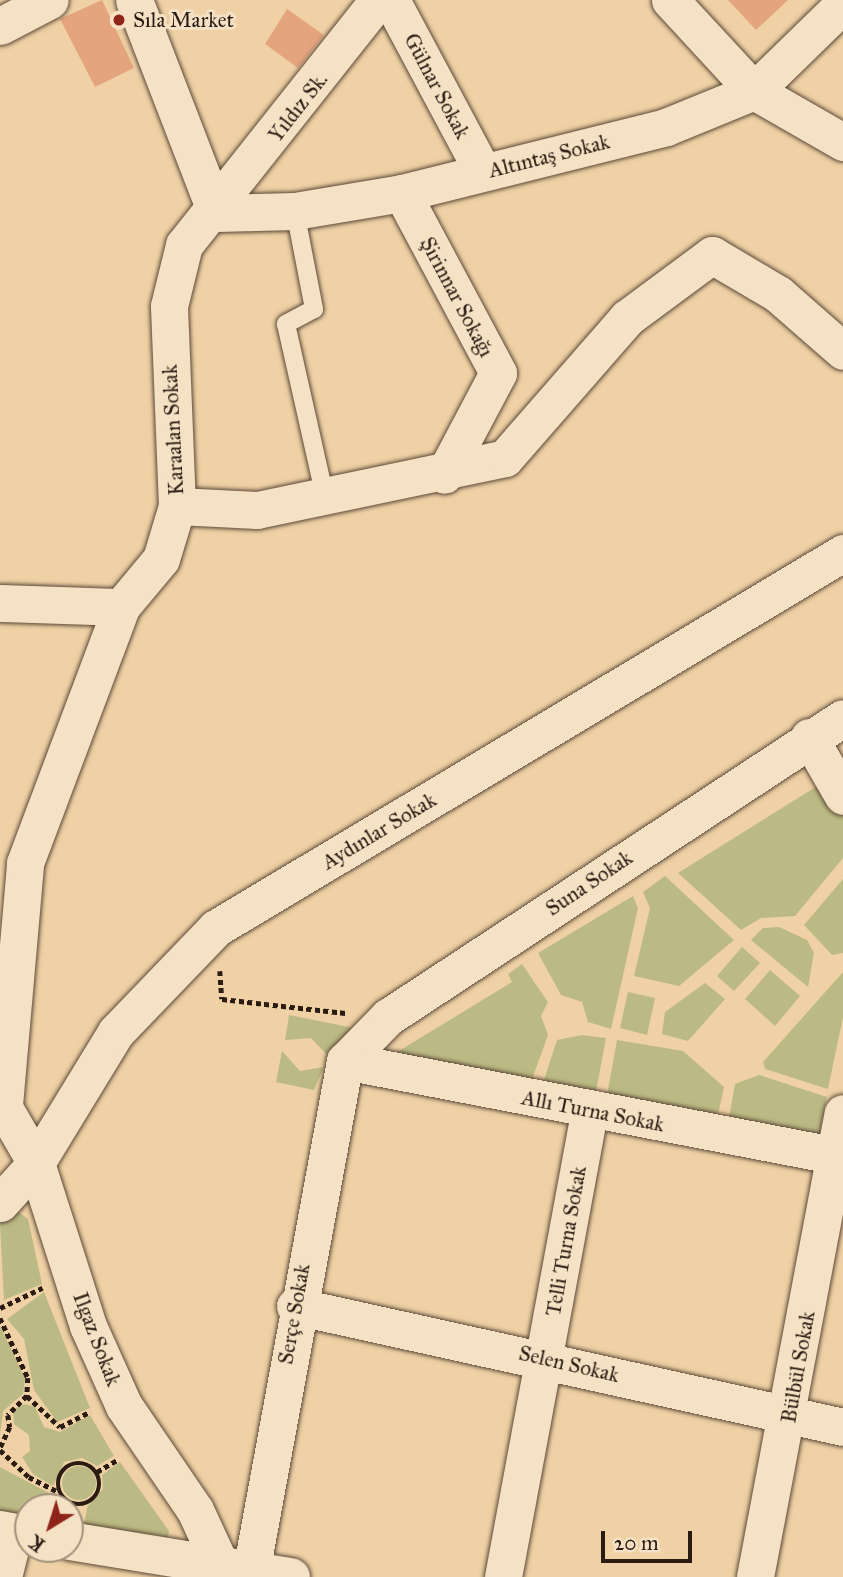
<!DOCTYPE html>
<html>
<head>
<meta charset="utf-8">
<style>
	body { margin:0 }
	#map { position:relative; width:843px; height:1577px; overflow:hidden; background:#efd1a5; font-family:"IM FELL Great Primer",serif }
	div>[style] { position:absolute }
	[style*='--x'] { left:calc(var(--x)*1px); top:calc(var(--y)*1px); width:calc(var(--w)*1px); rotate:calc(var(--a)*1deg) }
	.green>* { inset:0; background:#bcba84 }
	.round { border-radius:50% }
	.building>* { inset:0; background:#e4a57e }
	.path>* { height:4.5px; margin-top:-2.25px; transform-origin:0; background:repeating-linear-gradient(90deg,#2b1c13 0 5px,transparent 0 8.5px) }
	.path>.ring { margin:-2.25px; padding:0; box-sizing:content-box; background:none; border:4.5px solid #2b1c13; border-radius:50% }
	.roads { filter:drop-shadow(0 0 2px #5c4938) drop-shadow(0 0 2px #5c4938) }
	.lane>* { height:18px; margin:-9px; padding:0 9px; transform-origin:9px; border-radius:9px; background:#f5e1c4 }
	.street>* { height:37px; margin:-18.5px; padding:0 18.5px; transform-origin:18.5px; border-radius:18.5px; background:#f5e1c4 }
	.secondary>* { height:38px; margin:-19px; padding:0 19px; transform-origin:19px; border-radius:19px; background:#f5e1c4 }
	.dots>* { width:19px; height:19px; translate:-50% -50%; box-sizing:border-box; border:4px solid #f5e1c4; border-radius:50% }
	span { translate:-50% -50%; white-space:nowrap; text-align:center; line-height:1.15; -webkit-text-stroke:6px #f5e1c4; paint-order:stroke }
	.poi-label { font-size:21px; color:#2b1c13 }
	.left { translate:0 -50%; text-align:left }
	.street-label { font-size:21px; color:#2b1c13 }
	.north { position:absolute; left:14px; top:1493px; width:70px; height:70px; box-sizing:border-box; background:#f5e1c4; border:2px solid #a4927d; border-radius:50%; rotate:218deg; font-size:19px; font-weight:700; line-height:28px; text-align:center; color:#2b1c13 }
	.north::after { content:''; display:block; margin:auto; width:24px; height:32px; background:#8f2418; clip-path:polygon(50% 0,100% 100%,50% 72%,0 100%) }
	.scale { position:absolute; left:601px; top:1531px; width:91px; height:32px; box-sizing:border-box; border:4px solid #2b1c13; border-top:0; padding-left:9px; font-size:21px; line-height:24px; white-space:nowrap; color:#2b1c13; -webkit-text-stroke:5px #f5e1c4; paint-order:stroke }
</style>
</head>
<body>
<div id="map">
	<div class="green">
		<div style="clip-path:polygon(822px 783px,843px 816px,843px 858px,795px 916px,761px 918px,741px 930px,678px 873px)"></div>
		<div style="clip-path:polygon(665px 876px,734px 940px,679px 986px,634px 976px,650px 908px,643px 892px)"></div>
		<div style="clip-path:polygon(843px 879px,843px 953px,832px 955px,804px 925px)"></div>
		<div style="clip-path:polygon(633px 896px,638px 908px,611px 1029px,588px 1022px,582px 1002px,561px 995px,538px 953px)"></div>
		<div style="clip-path:polygon(779px 927px,807px 940px,814px 953px,808px 987px,751px 940px,763px 928px)"></div>
		<div style="clip-path:polygon(742px 947px,760px 963px,734px 991px,717px 976px)"></div>
		<div style="clip-path:polygon(522px 964px,548px 1002px,541px 1016px,548px 1035px,530px 1085px,389px 1057px,512px 982px,508px 974px)"></div>
		<div style="clip-path:polygon(770px 970px,800px 996px,775px 1026px,745px 999px)"></div>
		<div style="clip-path:polygon(843px 972px,843px 1017px,828px 1089px,765px 1069px,763px 1062px)"></div>
		<div style="clip-path:polygon(705px 983px,725px 999px,688px 1041px,662px 1034px,665px 1012px)"></div>
		<div style="clip-path:polygon(628px 992px,655px 998px,647px 1035px,620px 1028px)"></div>
		<div style="clip-path:polygon(289px 1015px,359px 1029px,330px 1058px,311px 1038px,285px 1040px)"></div>
		<div style="clip-path:polygon(582px 1035px,606px 1038px,595px 1097px,542px 1086px,557px 1040px)"></div>
		<div style="clip-path:polygon(617px 1040px,683px 1051px,724px 1087px,716px 1124px,606px 1101px)"></div>
		<div style="clip-path:polygon(282px 1051px,300px 1071px,324px 1067px,314px 1090px,276px 1082px)"></div>
		<div style="clip-path:polygon(759px 1075px,827px 1097px,817px 1144px,728px 1124px,735px 1084px)"></div>
		<div style="clip-path:polygon(17px 1211px,28px 1219px,42px 1284px,4px 1300px,0 1224px)"></div>
		<div style="clip-path:polygon(44px 1292px,90px 1408px,57px 1422px,34px 1390px,24px 1339px,7px 1319px)"></div>
		<div style="clip-path:polygon(0 1326px,25px 1379px,23px 1394px,3px 1411px,0 1435px)"></div>
		<div style="clip-path:polygon(25px 1404px,35px 1407px,44px 1427px,60px 1432px,90px 1415px,114px 1456px,97px 1466px,82px 1458px,64px 1462px,53px 1486px,33px 1474px,22px 1457px,30px 1451px,29px 1435px,14px 1424px,13px 1409px)"></div>
		<div style="clip-path:polygon(120px 1462px,169px 1531px,167px 1544px,84px 1527px,87px 1507px,103px 1489px,102px 1475px)"></div>
		<div class="round" style="left:62px;top:1466px;width:34px;height:34px"></div>
		<div style="clip-path:polygon(0 1467px,79px 1509px,75px 1526px,70px 1507px,28px 1507px,28px 1516px,0 1511px)"></div>
	</div>
	<div class="building">
		<div style="clip-path:polygon(102px 0,134px 68px,95px 87px,60px 19px)"></div>
		<div style="clip-path:polygon(728px 0,788px 0,756px 30px)"></div>
		<div style="clip-path:polygon(287px 9px,324px 35px,298px 68px,265px 44px)"></div>
	</div>
	<div class="path">
		<div style="--x:220;--y:971;--w:28;--a:86"></div>
		<div style="--x:222;--y:999;--w:124;--a:6.5"></div>
		<div style="--x:0;--y:1308;--w:47;--a:-25.5"></div>
		<div style="--x:0;--y:1318;--w:66;--a:65"></div>
		<div style="--x:28;--y:1378;--w:18;--a:93"></div>
		<div style="--x:27;--y:1396;--w:27;--a:135"></div>
		<div style="--x:8;--y:1415;--w:12;--a:81"></div>
		<div style="--x:10;--y:1427;--w:23;--a:115"></div>
		<div style="--x:27;--y:1396;--w:45;--a:43.2"></div>
		<div style="--x:60;--y:1427;--w:34;--a:-27"></div>
		<div style="--x:0;--y:1450;--w:40;--a:43"></div>
		<div style="--x:29;--y:1477;--w:33;--a:27"></div>
		<div class="ring" style="left:58px;top:1463px;width:37.5px;height:37.5px"></div>
		<div style="--x:97;--y:1472;--w:23;--a:-31"></div>
	</div>
	<div class="roads">
		<div class="lane">
			<div style="--x:295;--y:211;--w:100;--a:79"></div>
			<div style="--x:314;--y:309;--w:32;--a:152"></div>
			<div style="--x:286;--y:324;--w:177;--a:77.3"></div>
		</div>
		<div class="street">
			<div style="--x:134;--y:0;--w:228;--a:68.9"></div>
			<div style="--x:391;--y:0;--w:195;--a:61.9"></div>
			<div style="--x:670;--y:0;--w:124;--a:47.3"></div>
			<div style="--x:754;--y:91;--w:103;--a:29.8"></div>
			<div style="--x:0;--y:26;--w:56;--a:-27.5"></div>
			<div style="--x:402;--y:193;--w:204;--a:61.9"></div>
			<div style="--x:498;--y:373;--w:115;--a:117.9"></div>
			<div style="--x:216;--y:213;--w:79;--a:-1.5"></div>
			<div style="--x:295;--y:211;--w:109;--a:-9.5"></div>
			<div style="--x:402;--y:193;--w:272;--a:-14"></div>
			<div style="--x:666;--y:127;--w:95;--a:-22.2"></div>
			<div style="--x:754;--y:91;--w:124;--a:-44.3"></div>
			<div style="--x:177;--y:506;--w:80;--a:2.9"></div>
			<div style="--x:257;--y:510;--w:253;--a:-11.8"></div>
			<div style="--x:505;--y:458;--w:186;--a:-48.9"></div>
			<div style="--x:627;--y:318;--w:106;--a:-36.5"></div>
			<div style="--x:712;--y:255;--w:77;--a:30.6"></div>
			<div style="--x:778;--y:294;--w:86;--a:41.2"></div>
			<div style="--x:0;--y:603;--w:121;--a:1.9"></div>
			<div style="--x:809;--y:737;--w:68;--a:60"></div>
			<div style="--x:345;--y:1061;--w:62;--a:-45.7"></div>
			<div style="--x:388;--y:1017;--w:544;--a:-33.31"></div>
			<div style="--x:345;--y:1061;--w:507;--a:10.91"></div>
			<div style="--x:0;--y:1101;--w:72;--a:59.9"></div>
			<div style="--x:36;--y:1163;--w:171;--a:72.3"></div>
			<div style="--x:88;--y:1326;--w:88;--a:65.8"></div>
			<div style="--x:124;--y:1406;--w:126;--a:55.7"></div>
			<div style="--x:195;--y:1510;--w:60;--a:65.2"></div>
			<div style="--x:4;--y:1105;--w:243;--a:-85"></div>
			<div style="--x:25;--y:863;--w:273;--a:-69.4"></div>
			<div style="--x:121;--y:607;--w:62;--a:-50.2"></div>
			<div style="--x:161;--y:559;--w:55;--a:-73.2"></div>
			<div style="--x:177;--y:506;--w:200;--a:-92.3"></div>
			<div style="--x:169;--y:306;--w:63;--a:-76.2"></div>
			<div style="--x:184;--y:245;--w:313;--a:-51.6"></div>
			<div style="--x:0;--y:1203;--w:54;--a:-48"></div>
			<div style="--x:36;--y:1163;--w:153;--a:-58.6"></div>
			<div style="--x:116;--y:1032;--w:144;--a:-46.1"></div>
			<div style="--x:216;--y:928;--w:731;--a:-30.88"></div>
			<div style="--x:295;--y:1306;--w:561;--a:12.45"></div>
			<div style="--x:3;--y:1577;--w:45;--a:-76"></div>
			<div style="--x:250;--y:1577;--w:525;--a:-79.57"></div>
			<div style="--x:503;--y:1577;--w:474;--a:-79.5"></div>
			<div style="--x:755;--y:1577;--w:472;--a:-79.3"></div>
		</div>
		<div class="secondary">
			<div style="--x:0;--y:1530;--w:28;--a:10"></div>
			<div style="--x:70;--y:1541;--w:224;--a:9.3"></div>
		</div>
	</div>
	<div class="dots">
		<div style="left:119px;top:20px;background:#8f2418"></div>
	</div>
	<div class="poi-label">
		<span class="left" style="left:133px;top:20px">Sıla Market</span>
	</div>
	<div class="street-label">
		<span style="left:437px;top:86px;rotate:62deg">Gülnar Sokak</span>
		<span style="left:298px;top:107px;rotate:-52deg">Yıldız Sk.</span>
		<span style="left:549px;top:156px;rotate:-14deg">Altıntaş Sokak</span>
		<span style="left:457px;top:297px;rotate:62deg">Şirinnar Sokağı</span>
		<span style="left:173px;top:430px;rotate:-93deg">Karaalan Sokak</span>
		<span style="left:379px;top:831px;rotate:-31deg">Aydınlar Sokak</span>
		<span style="left:589px;top:883px;rotate:-34deg">Suna Sokak</span>
		<span style="left:593px;top:1111px;rotate:11deg">Allı Turna Sokak</span>
		<span style="left:566px;top:1241px;rotate:-80deg">Telli Turna Sokak</span>
		<span style="left:294px;top:1314px;rotate:-80deg">Serçe Sokak</span>
		<span style="left:97px;top:1339px;rotate:69deg">Ilgaz Sokak</span>
		<span style="left:569px;top:1364px;rotate:13deg">Selen Sokak</span>
		<span style="left:798px;top:1367px;rotate:-80deg">Bülbül Sokak</span>
	</div>
	<div class="north">K</div>
	<div class="scale">20 m</div>
</div>
</body>
</html>
